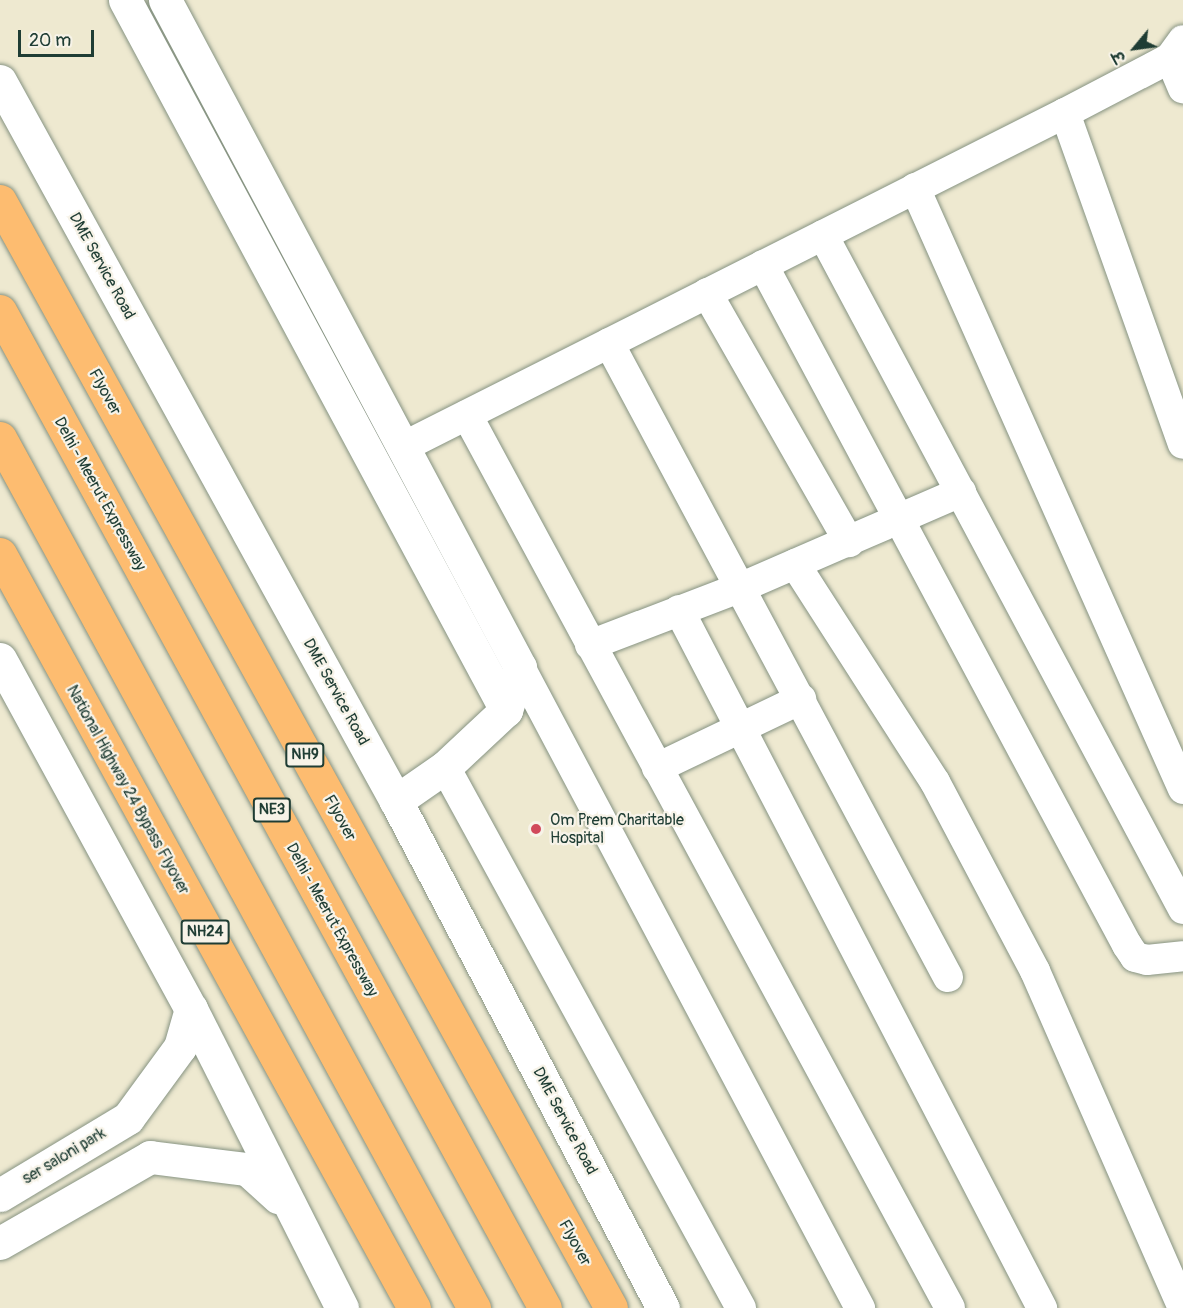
<!DOCTYPE html>
<html>
<head>
<meta charset="utf-8">
<style>
	body { margin:0 }
	#map { position:relative; width:1183px; height:1308px; overflow:hidden; background:#eee9d0; font-family:Pangolin,"Playpen Sans Deva",sans-serif }
	div>[style] { position:absolute }
	[style*='--x'] { left:calc(var(--x)*1px); top:calc(var(--y)*1px); width:calc(var(--w)*1px); rotate:calc(var(--a)*1deg) }
	.roads { filter:drop-shadow(0 0 2px #869382) drop-shadow(0 0 2px #869382) }
	.minor>* { height:30px; margin:-15px; padding:0 15px; transform-origin:15px; border-radius:15px; background:#fff }
	.tertiary>* { height:33px; margin:-16.5px; padding:0 16.5px; transform-origin:16.5px; border-radius:16.5px; background:#fff }
	.trunk>* { height:33px; margin:-16.5px; padding:0 16.5px; transform-origin:16.5px; border-radius:16.5px; background:#fdbc70 }
	.motorway>* { height:33px; margin:-16.5px; padding:0 16.5px; transform-origin:16.5px; border-radius:16.5px; background:#fdbc70 }
	.dots>* { width:16px; height:16px; translate:-50% -50%; box-sizing:border-box; border:3px solid #f7f3e8; border-radius:50% }
	span { translate:-50% -50%; white-space:nowrap; text-align:center; line-height:1.15; -webkit-text-stroke:4.5px #f7f3e8; paint-order:stroke }
	.shield-label span { padding:2px 4px; background:#f7f3e8; border:2px solid; border-radius:4px; -webkit-text-stroke-width:0 }
	.shield-label { font-size:15px; color:#1f3d34; font-weight:700 }
	.street-label { font-size:16px; color:#1f3d34 }
	.poi-label { font-size:16px; color:#1f3d34 }
	.left { translate:0 -50%; text-align:left }
	.north { position:absolute; left:1105px; top:18px; width:60px; height:60px; -webkit-text-stroke:4px #f7f3e8; paint-order:stroke; rotate:241deg; font-size:16px; font-weight:700; line-height:24px; text-align:center; color:#1f3d34 }
	.north::after { content:''; display:block; margin:auto; width:21px; height:27px; background:#1f3d34; clip-path:polygon(50% 0,100% 100%,50% 72%,0 100%) }
	.scale { position:absolute; left:18px; top:30px; width:76px; height:27px; box-sizing:border-box; border:3px solid #1f3d34; border-top:0; padding-left:8px; font-size:18px; line-height:21px; white-space:nowrap; color:#1f3d34; -webkit-text-stroke:4px #f7f3e8; paint-order:stroke }
</style>
</head>
<body>
<div id="map">
	<div class="roads">
		<div class="minor">
			<div style="--x:1170;--y:58;--w:33;--a:67"></div>
			<div style="--x:1065;--y:113;--w:351;--a:70.4"></div>
			<div style="--x:915;--y:188;--w:658;--a:65.97"></div>
			<div style="--x:823;--y:235;--w:764;--a:61.89"></div>
			<div style="--x:763;--y:265;--w:771;--a:61.84"></div>
			<div style="--x:1127;--y:945;--w:14;--a:56"></div>
			<div style="--x:1135;--y:957;--w:12;--a:14"></div>
			<div style="--x:1147;--y:960;--w:36;--a:-6"></div>
			<div style="--x:707;--y:293;--w:287;--a:60.3"></div>
			<div style="--x:609;--y:343;--w:719;--a:61.87"></div>
			<div style="--x:467;--y:415;--w:1015;--a:61.59"></div>
			<div style="--x:403;--y:447;--w:741;--a:-26.77"></div>
			<div style="--x:1065;--y:113;--w:119;--a:-27.6"></div>
			<div style="--x:1170;--y:58;--w:22;--a:-54"></div>
			<div style="--x:795;--y:564;--w:259;--a:57.3"></div>
			<div style="--x:935;--y:782;--w:214;--a:62.1"></div>
			<div style="--x:1035;--y:971;--w:368;--a:66.3"></div>
			<div style="--x:679;--y:610;--w:787;--a:62.52"></div>
			<div style="--x:590;--y:645;--w:163;--a:-20.9"></div>
			<div style="--x:742;--y:587;--w:239;--a:-23.5"></div>
			<div style="--x:520;--y:667;--w:726;--a:62.06"></div>
			<div style="--x:445;--y:767;--w:617;--a:61.32"></div>
			<div style="--x:657;--y:768;--w:160;--a:-25.6"></div>
		</div>
		<div class="tertiary">
			<div style="--x:125;--y:0;--w:806;--a:61.78"></div>
			<div style="--x:165;--y:0;--w:756;--a:61.98"></div>
			<div style="--x:520;--y:667;--w:45;--a:108"></div>
			<div style="--x:506;--y:710;--w:83;--a:136.9"></div>
			<div style="--x:445;--y:767;--w:60;--a:145.2"></div>
			<div style="--x:0;--y:81;--w:822;--a:61.19"></div>
			<div style="--x:396;--y:801;--w:573;--a:62.23"></div>
			<div style="--x:0;--y:659;--w:399;--a:61.4"></div>
			<div style="--x:191;--y:1009;--w:335;--a:63.2"></div>
			<div style="--x:0;--y:1195;--w:149;--a:-31"></div>
			<div style="--x:128;--y:1118;--w:88;--a:-53.8"></div>
			<div style="--x:180;--y:1047;--w:40;--a:-74"></div>
			<div style="--x:0;--y:1243;--w:173;--a:-29.8"></div>
			<div style="--x:150;--y:1157;--w:98;--a:7.1"></div>
			<div style="--x:247;--y:1169;--w:42;--a:42.1"></div>
		</div>
		<div class="trunk">
			<div style="--x:0;--y:201;--w:1264;--a:61.1"></div>
			<div style="--x:0;--y:554;--w:860;--a:61.23"></div>
		</div>
		<div class="motorway">
			<div style="--x:0;--y:311;--w:1136;--a:61.34"></div>
			<div style="--x:0;--y:438;--w:991;--a:61.42"></div>
		</div>
	</div>
	<div class="dots">
		<div style="left:536px;top:829px;background:#d1495b"></div>
	</div>
	<div class="shield-label">
		<span style="left:305px;top:755px">NH9</span>
		<span style="left:272px;top:810px">NE3</span>
		<span style="left:205px;top:932px">NH24</span>
	</div>
	<div class="street-label">
		<span style="left:102px;top:266px;rotate:61deg">DME Service Road</span>
		<span style="left:105px;top:392px;rotate:61deg">Flyover</span>
		<span style="left:100px;top:494px;rotate:61deg">Delhi - Meerut Expressway</span>
		<span style="left:336px;top:692px;rotate:61deg">DME Service Road</span>
		<span style="left:128px;top:790px;rotate:61deg">National Highway 24 Bypass Flyover</span>
		<span style="left:340px;top:818px;rotate:61deg">Flyover</span>
		<span style="left:332px;top:920px;rotate:61deg">Delhi - Meerut Expressway</span>
		<span style="left:565px;top:1121px;rotate:62deg">DME Service Road</span>
		<span style="left:64px;top:1156px;rotate:-31deg">ser saloni park</span>
		<span style="left:575px;top:1243px;rotate:61deg">Flyover</span>
	</div>
	<div class="poi-label">
		<span class="left" style="left:550px;top:829px">Om Prem Charitable<br>Hospital</span>
	</div>
	<div class="north">उ</div>
	<div class="scale">20 m</div>
</div>
</body>
</html>
